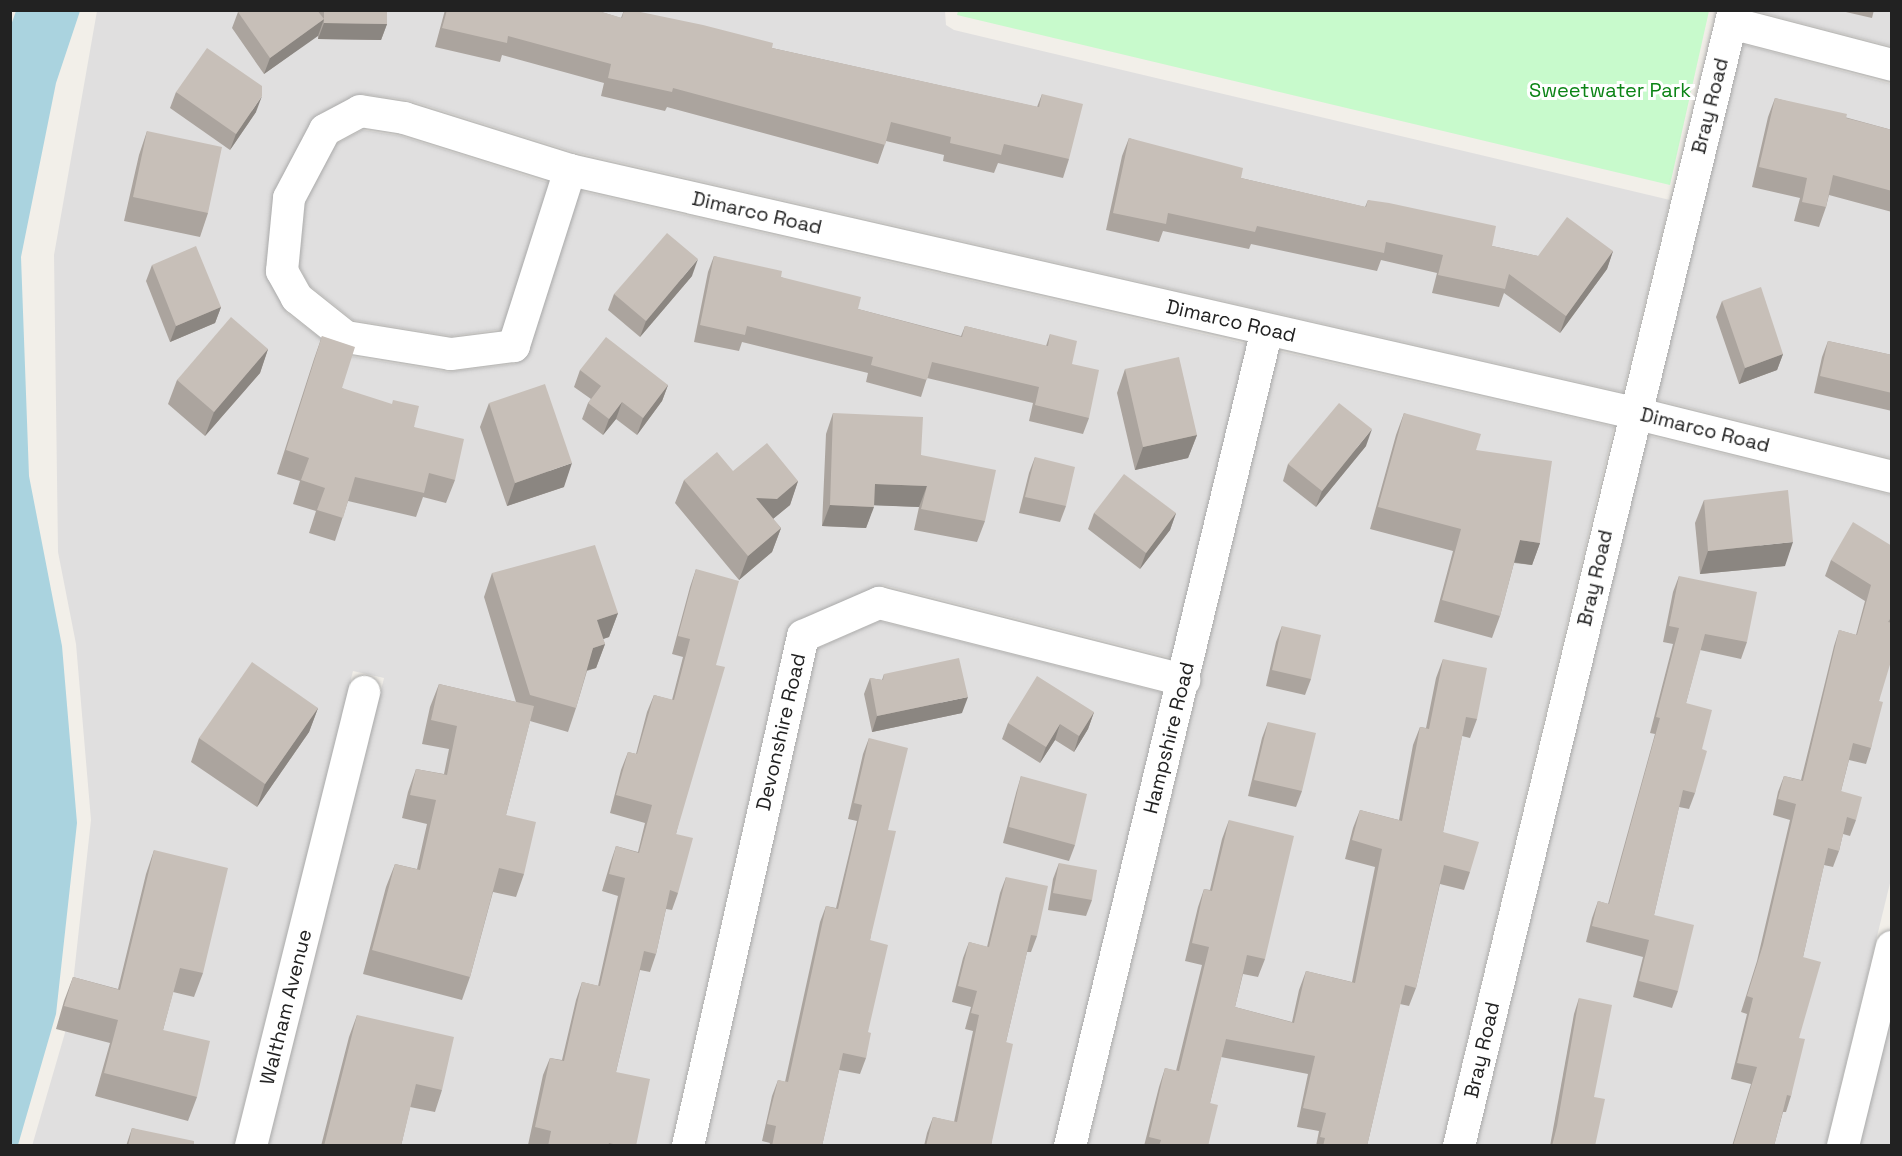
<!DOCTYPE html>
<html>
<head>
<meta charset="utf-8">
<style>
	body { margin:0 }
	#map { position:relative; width:1902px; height:1156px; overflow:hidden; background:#f2efe9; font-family:"Space Grotesk",sans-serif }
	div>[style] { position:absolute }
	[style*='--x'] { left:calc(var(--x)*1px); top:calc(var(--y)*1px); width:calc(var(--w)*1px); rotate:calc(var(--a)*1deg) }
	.residential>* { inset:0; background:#e0dfdf }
	.park>* { inset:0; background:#c8facc }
	.water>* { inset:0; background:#aad3df }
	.roads { filter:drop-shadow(0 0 2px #a9a9a9) drop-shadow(0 0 2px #a9a9a9) }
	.minor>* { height:32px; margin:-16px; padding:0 16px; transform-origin:16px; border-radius:16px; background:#fff }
	.wall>* { inset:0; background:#aba49e }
	.shaded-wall>* { inset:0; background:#8b8681 }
	.building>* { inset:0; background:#c7bfb8 }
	span { translate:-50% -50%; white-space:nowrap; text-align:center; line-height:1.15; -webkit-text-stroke:6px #fff; paint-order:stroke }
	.park-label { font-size:20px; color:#0c8416 }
	.street-label { font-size:20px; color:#222 }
	.frame { position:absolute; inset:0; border:12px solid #222; pointer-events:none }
</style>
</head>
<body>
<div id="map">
	<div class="residential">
		<div style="clip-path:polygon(97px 11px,945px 11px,946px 25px,954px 30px,1670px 200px,1623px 392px,574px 152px,408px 100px,363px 94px,319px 114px,275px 189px,266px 270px,287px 313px,343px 355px,448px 372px,515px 364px,529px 351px,580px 191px,1247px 344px,1172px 658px,883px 585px,798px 620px,787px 633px,671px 1145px,268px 1145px,384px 678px,353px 671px,234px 1145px,32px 1146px,69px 1019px,91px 820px,76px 644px,58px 552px,54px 255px)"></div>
		<div style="clip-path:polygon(1756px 11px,1891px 11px,1891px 46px)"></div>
		<div style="clip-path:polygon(1742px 44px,1891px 84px,1891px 458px,1654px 399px)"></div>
		<div style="clip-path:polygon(362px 130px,401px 136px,549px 183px,503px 329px,452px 336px,353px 320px,309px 285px,299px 266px,305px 202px,336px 144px)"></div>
		<div style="clip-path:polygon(1278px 351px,1614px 427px,1442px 1145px,1087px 1146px)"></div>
		<div style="clip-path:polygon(1646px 435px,1891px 495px,1891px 879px,1826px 1145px,1475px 1146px)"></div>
		<div style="clip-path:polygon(879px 621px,1164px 693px,1054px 1145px,704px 1146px,816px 649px)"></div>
		<div style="clip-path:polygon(1891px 1015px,1891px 1145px,1860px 1145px)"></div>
	</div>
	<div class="park">
		<div style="clip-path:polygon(958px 11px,958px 10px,1709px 11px,1670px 185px,957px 15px)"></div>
	</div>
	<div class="water">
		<div style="clip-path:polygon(16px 11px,80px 11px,56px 83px,21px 257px,29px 476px,62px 646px,77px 823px,56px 1014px,18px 1145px,11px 1146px,10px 28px)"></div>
	</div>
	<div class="roads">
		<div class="minor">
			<div style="--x:1731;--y:23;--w:166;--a:14.6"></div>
			<div style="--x:360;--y:111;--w:45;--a:9"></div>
			<div style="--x:404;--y:118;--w:174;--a:17.4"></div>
			<div style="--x:570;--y:170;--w:185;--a:107.7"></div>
			<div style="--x:514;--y:346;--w:64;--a:172.8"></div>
			<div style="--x:451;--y:354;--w:106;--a:-170.8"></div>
			<div style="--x:346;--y:337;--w:63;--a:-141.5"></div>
			<div style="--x:297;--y:298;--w:31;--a:-119"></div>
			<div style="--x:282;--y:271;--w:73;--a:-84.5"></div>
			<div style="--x:289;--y:198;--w:77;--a:-62.1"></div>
			<div style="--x:325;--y:130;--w:40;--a:-28"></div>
			<div style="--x:570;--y:170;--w:1091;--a:12.86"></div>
			<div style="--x:1634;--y:413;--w:266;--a:13.9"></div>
			<div style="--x:251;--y:1146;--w:468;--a:-76"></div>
			<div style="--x:688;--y:1146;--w:523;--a:-77.29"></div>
			<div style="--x:803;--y:636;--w:83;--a:-23.5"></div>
			<div style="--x:879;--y:603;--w:315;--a:14.2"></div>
			<div style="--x:1070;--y:1146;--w:839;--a:-76.43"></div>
			<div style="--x:1459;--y:1146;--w:1169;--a:-76.39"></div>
			<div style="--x:1843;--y:1146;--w:205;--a:-76.2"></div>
		</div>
	</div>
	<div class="wall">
		<div style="clip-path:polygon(318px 10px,387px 10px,387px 24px,381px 40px,318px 39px,318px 35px,264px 74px,232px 28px,238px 12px,318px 12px)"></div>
		<div style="clip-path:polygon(445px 10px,595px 10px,621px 18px,624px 10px,772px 48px,1037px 107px,1042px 94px,1069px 159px,1063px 178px,998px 163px,994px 173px,943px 161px,944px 155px,886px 141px,878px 164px,667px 107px,665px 111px,601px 96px,604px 83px,502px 55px,500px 62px,435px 47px)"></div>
		<div style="clip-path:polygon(1837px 10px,1874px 10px,1872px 18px)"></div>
		<div style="clip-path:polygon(176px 92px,256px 112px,230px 150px,170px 108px)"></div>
		<div style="clip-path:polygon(1775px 98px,1892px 130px,1892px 212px,1829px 195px,1826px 207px,1819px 227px,1794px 221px,1800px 198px,1752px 187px,1768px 117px)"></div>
		<div style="clip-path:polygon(147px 131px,208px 213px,200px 237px,124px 221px,139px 155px)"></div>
		<div style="clip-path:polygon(1129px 138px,1241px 178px,1365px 207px,1368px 200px,1492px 246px,1538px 256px,1613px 251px,1607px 269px,1560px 333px,1504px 293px,1499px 307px,1432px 293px,1437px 273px,1381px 260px,1377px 271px,1251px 244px,1249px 249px,1163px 231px,1159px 242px,1106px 230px,1122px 156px)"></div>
		<div style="clip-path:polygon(714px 256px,781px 277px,858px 309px,961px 336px,965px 326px,1046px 346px,1050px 334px,1072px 364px,1089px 418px,1083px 434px,1029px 421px,1033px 403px,927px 378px,921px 397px,866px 382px,868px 373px,742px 342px,739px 351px,694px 342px,708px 272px)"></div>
		<div style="clip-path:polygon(152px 265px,221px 307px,215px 323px,170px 342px,146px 281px)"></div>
		<div style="clip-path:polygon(692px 276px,640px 337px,608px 310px,614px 294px)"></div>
		<div style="clip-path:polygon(1722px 301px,1783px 354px,1777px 370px,1739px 384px,1716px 317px)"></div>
		<div style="clip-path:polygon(322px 336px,342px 388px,414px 427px,455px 480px,446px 503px,423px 497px,416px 517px,348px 501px,335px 541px,309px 533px,316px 511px,293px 504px,300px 481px,277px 474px,314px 359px)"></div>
		<div style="clip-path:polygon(1828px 341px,1892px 355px,1892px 411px,1814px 393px,1822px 357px)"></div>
		<div style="clip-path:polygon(268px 349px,260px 373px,205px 436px,168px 404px,177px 380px)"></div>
		<div style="clip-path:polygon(1125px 369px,1197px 435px,1188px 458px,1135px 470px,1117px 393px)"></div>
		<div style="clip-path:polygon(580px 370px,668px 385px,662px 401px,637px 435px,616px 419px,603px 435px,582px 419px,588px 403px,591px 399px,574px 387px)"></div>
		<div style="clip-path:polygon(489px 403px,564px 487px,507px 506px,480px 427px)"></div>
		<div style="clip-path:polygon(833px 413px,921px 455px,985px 521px,977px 542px,914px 530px,919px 507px,874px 505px,866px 528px,822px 526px,826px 434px)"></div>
		<div style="clip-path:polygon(1404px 413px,1476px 450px,1540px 543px,1532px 565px,1514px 563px,1500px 616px,1492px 638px,1434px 622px,1453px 551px,1370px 529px,1396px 435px)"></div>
		<div style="clip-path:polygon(1366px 446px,1316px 507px,1283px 481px,1288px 464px)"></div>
		<div style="clip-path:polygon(1035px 457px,1066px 506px,1060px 522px,1019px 513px,1029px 473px)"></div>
		<div style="clip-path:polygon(733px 471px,798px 481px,790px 505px,773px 519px,781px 528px,772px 552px,739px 580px,675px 503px,684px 480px)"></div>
		<div style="clip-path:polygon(1704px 500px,1785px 566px,1700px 574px,1695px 523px)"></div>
		<div style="clip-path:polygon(1094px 513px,1176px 513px,1170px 530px,1140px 569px,1088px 529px)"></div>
		<div style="clip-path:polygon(1892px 546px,1892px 623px,1871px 748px,1866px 764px,1849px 760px,1841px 791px,1856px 820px,1850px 836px,1843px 834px,1839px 851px,1833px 867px,1824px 865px,1803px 957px,1799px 1038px,1791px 1096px,1786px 1112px,1783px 1112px,1774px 1146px,1732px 1146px,1751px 1084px,1731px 1079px,1747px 1014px,1741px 1012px,1757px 961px,1790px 820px,1773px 815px,1778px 792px,1784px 776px,1801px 780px,1834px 646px,1839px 630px,1856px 635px,1865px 601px,1825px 576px,1831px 560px)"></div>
		<div style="clip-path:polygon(696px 569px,716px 665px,676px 834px,678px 893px,672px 910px,666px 909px,656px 954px,650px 972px,640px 970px,616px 1072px,636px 1146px,528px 1145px,543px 1075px,550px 1058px,562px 1060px,576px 1000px,582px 982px,598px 986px,618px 896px,602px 891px,610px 864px,616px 846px,638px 852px,645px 823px,610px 813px,621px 770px,628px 752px,636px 754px,647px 712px,654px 695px,672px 700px,683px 657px,672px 654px,690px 587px)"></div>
		<div style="clip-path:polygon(492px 573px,618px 613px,609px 637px,603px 639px,605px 644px,596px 668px,587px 671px,576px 708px,568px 732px,530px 721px,506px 815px,524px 874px,516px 897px,493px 892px,470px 977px,462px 1000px,363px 974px,386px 887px,395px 864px,417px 869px,427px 824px,402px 818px,408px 792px,416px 769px,444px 774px,449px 749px,422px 744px,430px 707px,439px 684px,516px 702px,484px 597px)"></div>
		<div style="clip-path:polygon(1679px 576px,1747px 642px,1741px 659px,1700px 650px,1686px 703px,1702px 749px,1695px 793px,1689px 809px,1679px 807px,1654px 915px,1678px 991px,1672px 1008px,1633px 997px,1643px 957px,1586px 942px,1592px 918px,1598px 901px,1608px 904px,1655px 734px,1650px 733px,1673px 644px,1663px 642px,1673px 592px)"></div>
		<div style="clip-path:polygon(1282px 626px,1311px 679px,1305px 695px,1266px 686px,1276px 642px)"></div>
		<div style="clip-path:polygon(1443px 659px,1477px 719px,1470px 738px,1462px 736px,1443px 832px,1470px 872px,1464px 890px,1440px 884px,1416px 988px,1409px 1006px,1400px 1004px,1367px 1146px,1316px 1146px,1319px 1131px,1297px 1127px,1308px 1074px,1221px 1057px,1210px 1103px,1208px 1146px,1144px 1146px,1159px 1087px,1165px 1068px,1176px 1071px,1202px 965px,1185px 961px,1198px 907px,1204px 889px,1210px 890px,1222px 839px,1229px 820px,1265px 959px,1258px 977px,1243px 974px,1235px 1007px,1292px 1022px,1299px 990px,1306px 971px,1352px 982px,1375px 867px,1345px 859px,1353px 828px,1360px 810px,1399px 820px,1413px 745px,1420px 727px,1426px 728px,1436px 678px)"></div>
		<div style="clip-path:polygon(884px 674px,962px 713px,872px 732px,864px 694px,870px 678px,882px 680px)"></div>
		<div style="clip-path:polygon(318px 708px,309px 732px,257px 807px,191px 762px,199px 738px)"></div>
		<div style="clip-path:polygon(1094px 712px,1088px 729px,1074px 752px,1055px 740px,1040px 763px,1002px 739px,1008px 723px)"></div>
		<div style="clip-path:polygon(1268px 722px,1302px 791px,1296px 807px,1248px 796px,1262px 738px)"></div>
		<div style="clip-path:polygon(869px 738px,888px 830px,870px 940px,868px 1032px,866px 1058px,860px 1074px,839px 1070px,822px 1146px,769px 1146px,770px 1143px,762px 1141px,772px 1096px,778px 1080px,785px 1082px,820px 922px,826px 906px,836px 908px,857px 821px,848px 819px,863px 754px)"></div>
		<div style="clip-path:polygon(1021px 776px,1075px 845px,1069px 861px,1003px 843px,1016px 793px)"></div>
		<div style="clip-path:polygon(154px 850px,203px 973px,194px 997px,173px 992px,163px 1030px,197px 1097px,188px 1121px,95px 1096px,110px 1043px,56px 1029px,64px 1001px,73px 977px,118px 989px,146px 874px)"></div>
		<div style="clip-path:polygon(1059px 863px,1092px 900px,1086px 916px,1048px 910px,1053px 879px)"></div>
		<div style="clip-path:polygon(1006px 877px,1037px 936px,1031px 952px,1027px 952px,1006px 1042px,991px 1146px,924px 1146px,927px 1133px,933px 1117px,954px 1122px,973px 1031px,965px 1029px,971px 1007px,952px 1002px,963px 958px,969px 942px,987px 947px,1000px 893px)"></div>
		<div style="clip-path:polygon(1579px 998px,1594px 1097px,1595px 1146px,1550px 1146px,1574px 1014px)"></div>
		<div style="clip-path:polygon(357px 1015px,442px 1090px,435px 1112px,410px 1107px,401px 1146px,321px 1146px,349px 1037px)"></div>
		<div style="clip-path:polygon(132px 1128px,194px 1146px,126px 1146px)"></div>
	</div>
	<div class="shaded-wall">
		<div style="clip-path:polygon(324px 19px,318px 36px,264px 74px,270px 58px)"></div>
		<div style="clip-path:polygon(324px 23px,387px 24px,381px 40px,318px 39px)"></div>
		<div style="clip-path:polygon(262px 96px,256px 112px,230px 150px,236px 134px)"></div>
		<div style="clip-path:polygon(1613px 251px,1607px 269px,1560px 333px,1566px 316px)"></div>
		<div style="clip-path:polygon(698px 259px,692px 276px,640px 337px,646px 321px)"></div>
		<div style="clip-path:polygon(221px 307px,215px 323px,170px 342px,176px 326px)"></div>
		<div style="clip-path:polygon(268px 349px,260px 373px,205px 436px,214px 412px)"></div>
		<div style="clip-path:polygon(1783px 354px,1777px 370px,1739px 384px,1745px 368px)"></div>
		<div style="clip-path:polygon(668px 385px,662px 401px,637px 435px,643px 418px)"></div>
		<div style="clip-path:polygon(622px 402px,616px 419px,603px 435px,609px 419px)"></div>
		<div style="clip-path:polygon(1372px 429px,1366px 446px,1316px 507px,1322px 491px)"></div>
		<div style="clip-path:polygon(1197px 435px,1188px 458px,1135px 470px,1143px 447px)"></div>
		<div style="clip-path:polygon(572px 463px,564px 487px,507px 506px,515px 483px)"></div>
		<div style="clip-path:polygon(798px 481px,790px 505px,768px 523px,756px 498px)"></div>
		<div style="clip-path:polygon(875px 484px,927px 486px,919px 507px,867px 505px)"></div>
		<div style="clip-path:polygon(830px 505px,874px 507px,866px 528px,822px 526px)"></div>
		<div style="clip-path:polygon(1176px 513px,1170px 530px,1140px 569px,1146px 553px)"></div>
		<div style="clip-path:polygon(781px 528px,772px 552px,739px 580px,748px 556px)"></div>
		<div style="clip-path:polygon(1520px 540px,1540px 543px,1532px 565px,1512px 562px)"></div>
		<div style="clip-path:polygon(1793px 542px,1785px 566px,1700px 574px,1708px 551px)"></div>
		<div style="clip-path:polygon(618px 613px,609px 637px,588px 644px,597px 620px)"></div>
		<div style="clip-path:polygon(605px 644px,596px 668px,584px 671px,593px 648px)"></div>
		<div style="clip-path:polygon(968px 697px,962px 713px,872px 732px,877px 716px)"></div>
		<div style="clip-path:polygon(318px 708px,309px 732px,257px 807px,265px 784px)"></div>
		<div style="clip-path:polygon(1094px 712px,1088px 729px,1074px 752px,1079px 736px)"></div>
		<div style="clip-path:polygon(1060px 724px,1055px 740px,1040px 763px,1046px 747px)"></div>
	</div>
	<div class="building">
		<div style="clip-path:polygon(240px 10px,317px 10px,324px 19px,270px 58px,238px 12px)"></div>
		<div style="clip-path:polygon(324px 10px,387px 10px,387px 24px,324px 23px)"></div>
		<div style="clip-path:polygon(447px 10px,595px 10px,622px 18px,624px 10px,631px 10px,703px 25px,773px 43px,772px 48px,1039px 107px,1042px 94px,1083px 104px,1069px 159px,1004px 144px,1001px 155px,950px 143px,951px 137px,891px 122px,885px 145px,673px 88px,672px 92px,608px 78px,611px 64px,508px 36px,507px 43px,442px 28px)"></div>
		<div style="clip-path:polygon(207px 48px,262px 86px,262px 96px,236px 134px,176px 92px)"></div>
		<div style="clip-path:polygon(1775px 98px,1847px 114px,1846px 118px,1892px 130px,1892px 191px,1833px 175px,1826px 207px,1802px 202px,1807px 178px,1759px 167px)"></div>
		<div style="clip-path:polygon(147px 131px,222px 147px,208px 213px,133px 197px)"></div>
		<div style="clip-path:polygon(1129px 138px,1243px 168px,1241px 178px,1366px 207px,1368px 200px,1389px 203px,1496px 226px,1492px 246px,1538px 256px,1567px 217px,1613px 251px,1566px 316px,1509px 274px,1505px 289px,1438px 275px,1443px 255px,1386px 242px,1384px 253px,1257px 226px,1255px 232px,1168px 213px,1166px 224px,1113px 213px)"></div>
		<div style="clip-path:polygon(667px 233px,698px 259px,646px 321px,614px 294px)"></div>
		<div style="clip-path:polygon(196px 246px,221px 307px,176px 326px,152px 265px)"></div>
		<div style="clip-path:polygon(714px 256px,782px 271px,781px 277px,861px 297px,858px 309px,962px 337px,965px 326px,1048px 346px,1050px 334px,1077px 341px,1072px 364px,1099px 370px,1089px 418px,1035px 405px,1039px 387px,932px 362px,927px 380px,871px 365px,873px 357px,747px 326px,745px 335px,700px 325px)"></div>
		<div style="clip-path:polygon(1761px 287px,1783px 354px,1745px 368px,1722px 301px)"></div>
		<div style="clip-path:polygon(231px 317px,268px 349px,214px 412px,177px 380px)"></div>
		<div style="clip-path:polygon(322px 336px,355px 347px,342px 388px,392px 404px,393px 400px,419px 406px,414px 427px,464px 439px,455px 480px,429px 473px,424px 493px,355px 477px,343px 518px,317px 510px,325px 488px,301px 480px,309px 458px,286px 450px)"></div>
		<div style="clip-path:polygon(606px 337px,668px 385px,643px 418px,622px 402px,609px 419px,588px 403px,601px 386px,580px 370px)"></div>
		<div style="clip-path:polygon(1828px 341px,1892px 355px,1892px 393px,1820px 376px)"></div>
		<div style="clip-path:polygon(1179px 357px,1197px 435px,1143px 447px,1125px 369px)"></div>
		<div style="clip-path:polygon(545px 384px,572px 463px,515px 483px,489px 403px)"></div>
		<div style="clip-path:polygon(1339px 403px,1372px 429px,1322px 491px,1288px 464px)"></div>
		<div style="clip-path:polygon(833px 413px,923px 417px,921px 455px,996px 470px,985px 521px,921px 509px,927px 486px,875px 484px,874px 507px,830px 505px)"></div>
		<div style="clip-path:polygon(1404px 413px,1481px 434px,1476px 450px,1552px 461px,1540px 543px,1520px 540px,1500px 616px,1442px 600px,1461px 529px,1378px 507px)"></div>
		<div style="clip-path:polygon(767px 443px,798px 481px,777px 499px,756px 498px,781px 528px,748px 556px,684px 480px,717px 452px,733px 471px)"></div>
		<div style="clip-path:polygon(1035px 457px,1075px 467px,1066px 506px,1025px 497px)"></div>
		<div style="clip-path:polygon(1124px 474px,1176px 513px,1146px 553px,1094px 513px)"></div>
		<div style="clip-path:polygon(1788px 490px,1793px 542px,1708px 551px,1704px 500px)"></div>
		<div style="clip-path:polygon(1853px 522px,1892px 546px,1892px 616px,1888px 622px,1892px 623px,1892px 658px,1879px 701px,1883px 702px,1871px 748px,1853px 743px,1841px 791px,1862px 797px,1856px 820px,1847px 817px,1839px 851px,1828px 848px,1803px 957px,1821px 962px,1799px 1038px,1805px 1039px,1791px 1096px,1787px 1095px,1774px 1146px,1733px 1146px,1757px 1067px,1737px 1063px,1753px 998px,1747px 996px,1763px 945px,1796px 804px,1778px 799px,1784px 776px,1803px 781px,1839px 630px,1857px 635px,1871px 585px,1831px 560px)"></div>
		<div style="clip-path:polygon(595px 545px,618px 613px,597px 620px,605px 644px,593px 648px,576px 708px,530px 695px,492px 573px)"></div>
		<div style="clip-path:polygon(696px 569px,739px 581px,716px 665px,725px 667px,676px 834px,693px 838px,678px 893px,670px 890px,656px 954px,644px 951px,616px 1072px,650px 1079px,636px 1146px,621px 1146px,609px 1143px,608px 1146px,548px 1146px,551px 1131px,535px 1127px,550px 1058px,564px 1061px,582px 982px,600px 986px,625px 878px,609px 874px,616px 846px,639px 853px,652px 805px,616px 795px,628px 752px,637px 754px,654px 695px,674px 700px,690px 639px,678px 636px)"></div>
		<div style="clip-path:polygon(1679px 576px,1757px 592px,1747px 642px,1705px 634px,1686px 703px,1712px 710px,1702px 749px,1707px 751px,1695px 793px,1683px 790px,1654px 915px,1694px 925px,1678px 991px,1639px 981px,1649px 940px,1592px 926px,1598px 901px,1609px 904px,1660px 718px,1656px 717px,1679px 628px,1669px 626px)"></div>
		<div style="clip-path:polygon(1282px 626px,1321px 635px,1311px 679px,1272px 670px)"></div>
		<div style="clip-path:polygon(959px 658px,968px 697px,877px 716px,870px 678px,883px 680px,884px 674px)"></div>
		<div style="clip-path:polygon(1443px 659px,1487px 668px,1477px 719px,1466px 717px,1443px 832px,1479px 842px,1470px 872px,1444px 865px,1416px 988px,1405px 985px,1367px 1146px,1323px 1146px,1325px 1138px,1320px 1137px,1326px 1113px,1303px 1108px,1315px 1056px,1226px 1039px,1210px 1103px,1218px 1105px,1208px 1146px,1159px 1146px,1161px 1140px,1149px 1137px,1165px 1068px,1179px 1071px,1209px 947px,1192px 943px,1204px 889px,1212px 891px,1229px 820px,1294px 836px,1265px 959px,1247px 955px,1235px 1007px,1294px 1023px,1306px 971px,1355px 983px,1382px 849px,1352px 840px,1360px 810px,1402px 821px,1420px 727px,1429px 729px)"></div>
		<div style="clip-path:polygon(252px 662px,318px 708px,265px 784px,199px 738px)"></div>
		<div style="clip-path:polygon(1037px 676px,1094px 712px,1079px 736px,1060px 724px,1046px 747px,1008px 723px)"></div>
		<div style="clip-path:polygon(439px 684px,534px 706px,506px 815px,536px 822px,524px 874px,499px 868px,470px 977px,372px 950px,395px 864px,420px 870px,436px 800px,410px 795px,416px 769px,447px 775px,457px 726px,431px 720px)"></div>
		<div style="clip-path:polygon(1268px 722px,1316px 733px,1302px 791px,1254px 780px)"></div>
		<div style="clip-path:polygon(869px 738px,908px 748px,888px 830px,896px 831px,870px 940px,888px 945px,868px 1032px,871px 1033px,866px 1058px,843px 1053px,822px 1146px,772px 1146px,776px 1126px,767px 1124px,778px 1080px,788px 1082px,826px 906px,838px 909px,862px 805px,854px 803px)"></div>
		<div style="clip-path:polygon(1021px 776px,1087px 794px,1075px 845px,1009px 827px)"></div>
		<div style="clip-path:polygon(154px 850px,228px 868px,203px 973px,180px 968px,163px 1030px,210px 1041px,197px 1097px,104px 1073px,118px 1020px,64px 1006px,73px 977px,120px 990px)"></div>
		<div style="clip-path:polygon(1059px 863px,1097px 870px,1092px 900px,1053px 893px)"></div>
		<div style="clip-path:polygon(1006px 877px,1048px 886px,1037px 936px,1031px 935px,1006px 1042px,1013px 1044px,991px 1146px,926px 1146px,933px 1117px,957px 1122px,979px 1015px,971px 1013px,977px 991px,958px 986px,969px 942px,989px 947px)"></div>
		<div style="clip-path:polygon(1579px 998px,1612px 1005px,1594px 1097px,1605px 1099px,1595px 1146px,1552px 1146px,1557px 1126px)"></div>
		<div style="clip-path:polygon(357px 1015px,454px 1037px,442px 1090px,416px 1084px,401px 1146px,324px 1146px)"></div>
		<div style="clip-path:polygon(132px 1128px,194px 1141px,194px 1146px,128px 1146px)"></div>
	</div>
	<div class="park-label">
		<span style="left:1610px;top:90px">Sweetwater Park</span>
	</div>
	<div class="street-label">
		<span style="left:1710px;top:106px;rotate:-76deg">Bray Road</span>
		<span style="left:757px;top:213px;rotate:13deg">Dimarco Road</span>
		<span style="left:1231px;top:321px;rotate:13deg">Dimarco Road</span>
		<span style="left:1705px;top:430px;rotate:14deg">Dimarco Road</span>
		<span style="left:1595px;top:578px;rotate:-77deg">Bray Road</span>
		<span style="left:781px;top:732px;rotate:-77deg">Devonshire Road</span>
		<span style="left:1169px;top:738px;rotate:-76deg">Hampshire Road</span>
		<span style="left:286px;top:1007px;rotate:-76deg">Waltham Avenue</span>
		<span style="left:1482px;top:1050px;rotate:-77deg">Bray Road</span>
	</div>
	<div class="frame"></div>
</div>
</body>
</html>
